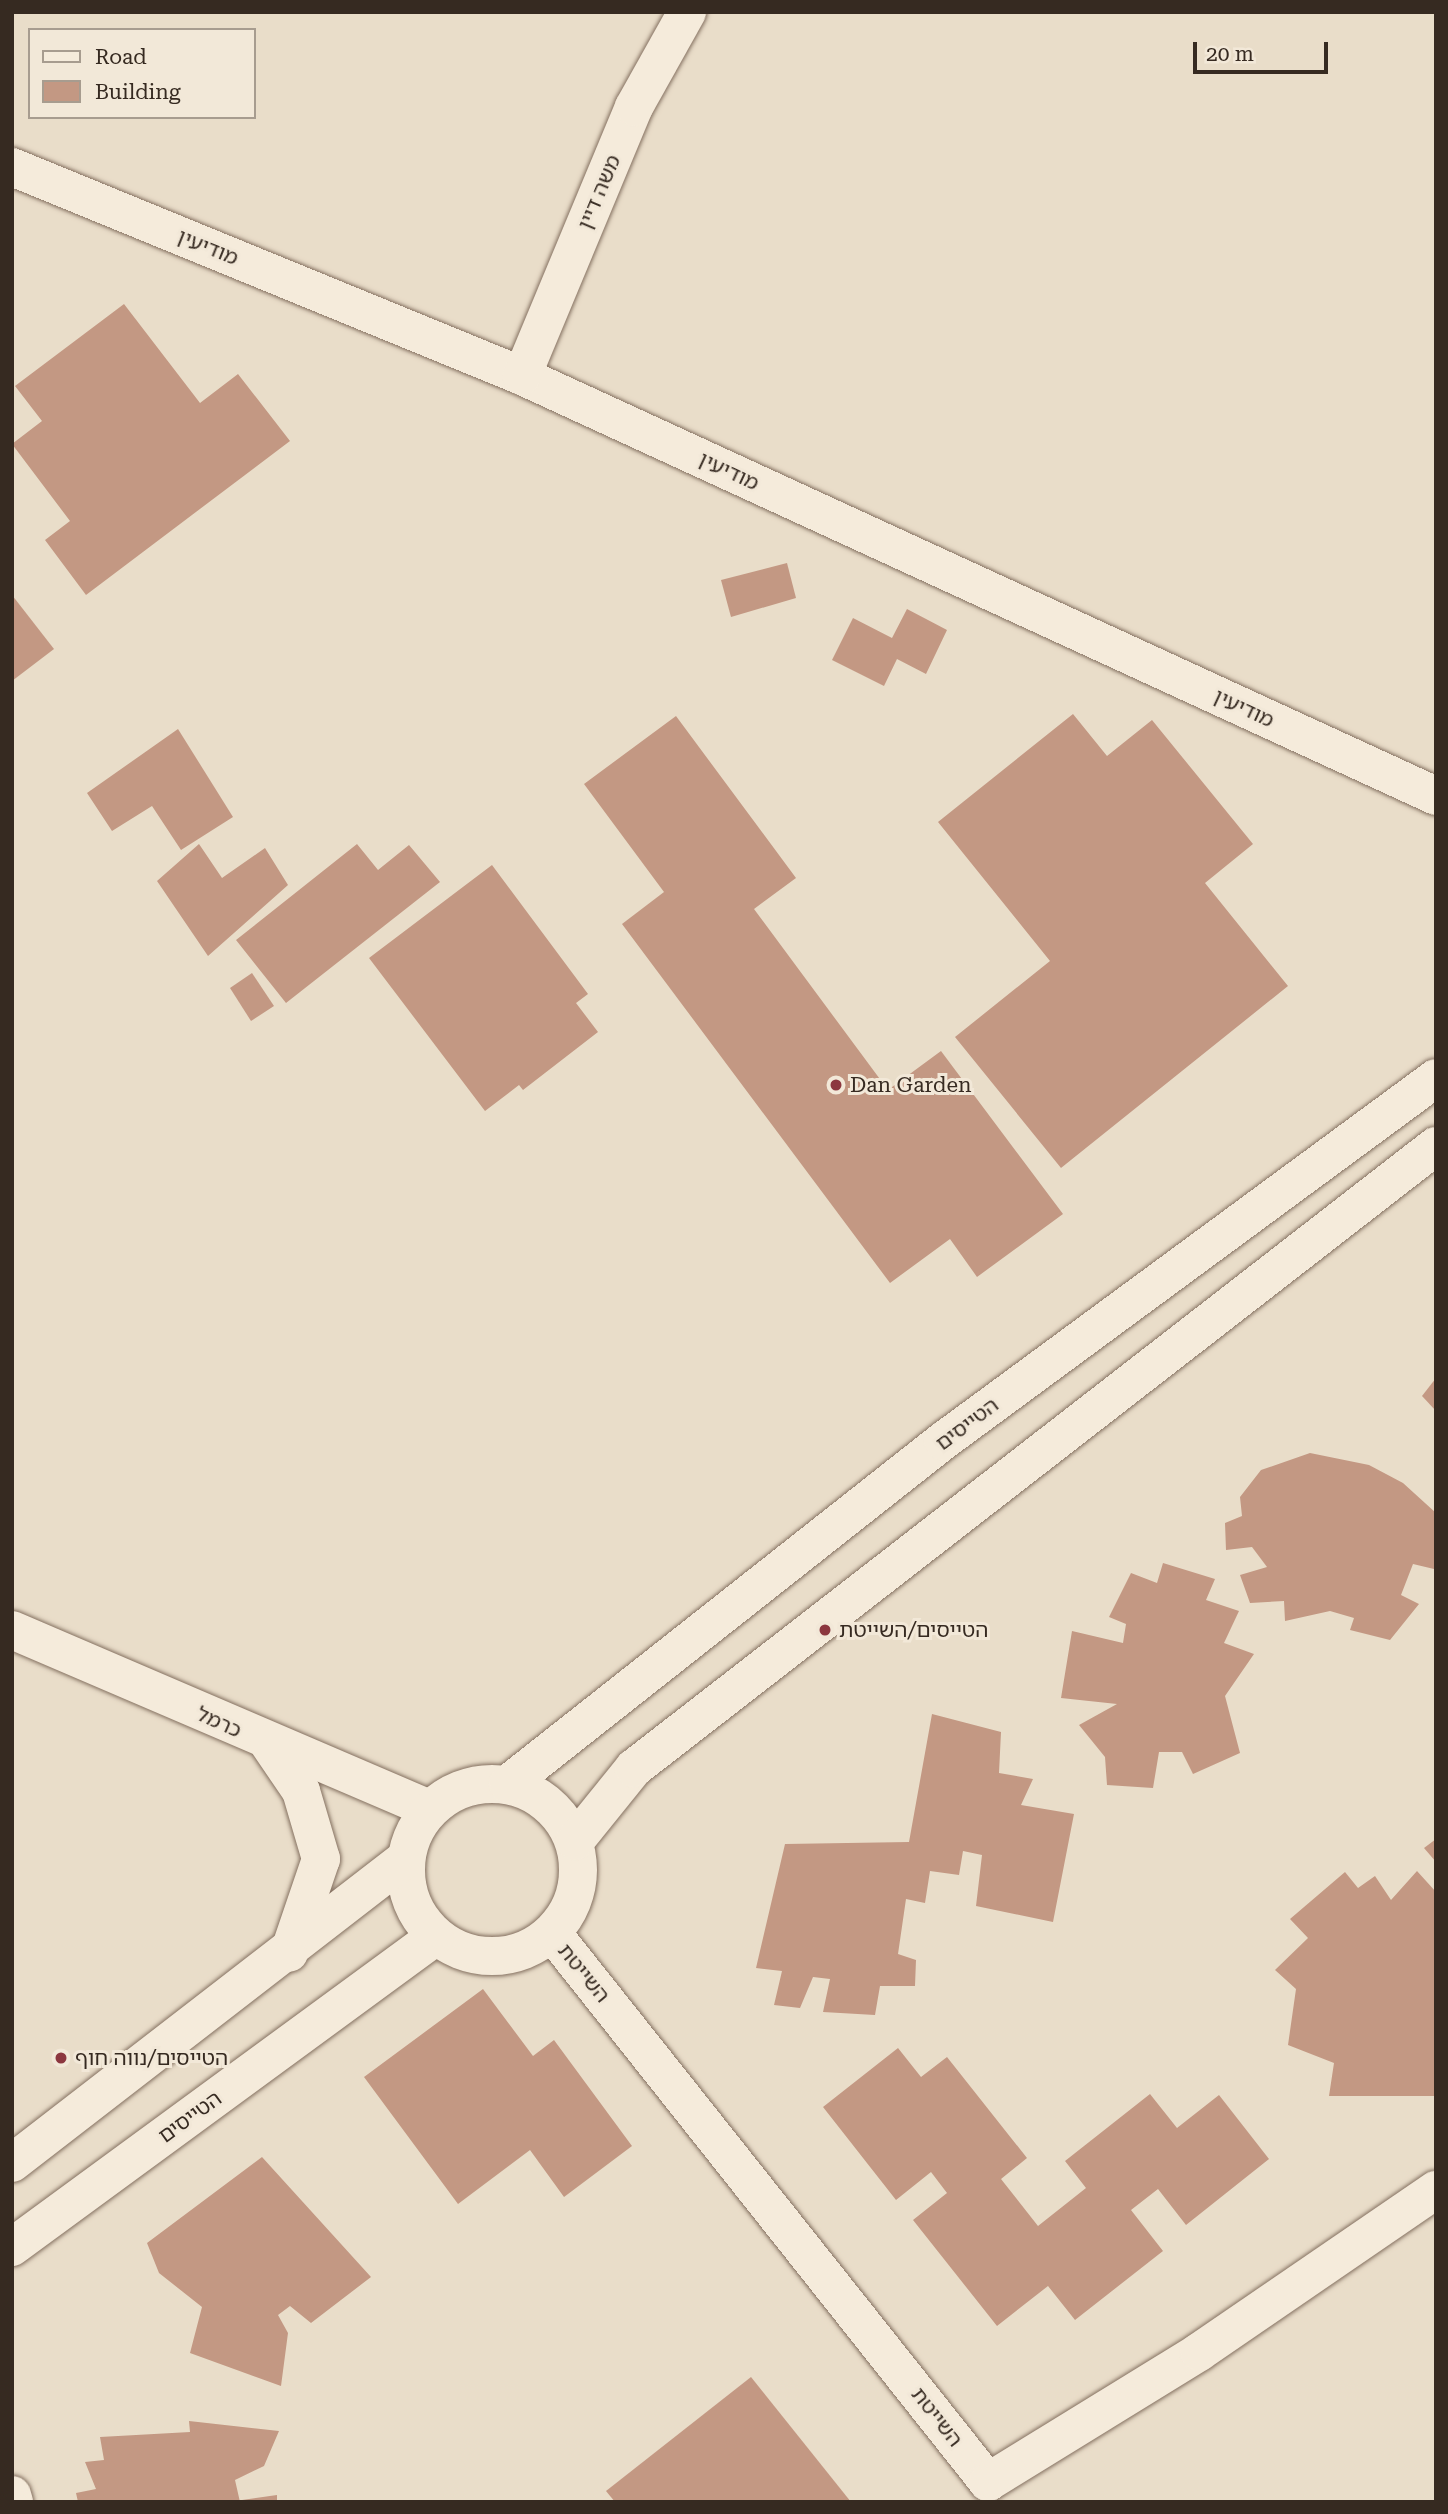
<!DOCTYPE html>
<html>
<head>
<meta charset="utf-8">
<style>
	body { margin:0 }
	#map { position:relative; width:1448px; height:2514px; overflow:hidden; background:#e9ddc9; font-family:"Roboto Serif","Noto Sans Hebrew",serif }
	div>[style] { position:absolute }
	[style*='--x'] { left:calc(var(--x)*1px); top:calc(var(--y)*1px); width:calc(var(--w)*1px); rotate:calc(var(--a)*1deg) }
	.building>* { inset:0; background:#c39883 }
	.roads { filter:drop-shadow(0 0 2px #847060) drop-shadow(0 0 2px #847060) }
	.street>* { height:38px; margin:-19px; padding:0 19px; transform-origin:19px; border-radius:19px; background:#f5ebdb }
	.secondary>* { height:38px; margin:-19px; padding:0 19px; transform-origin:19px; border-radius:19px; background:#f5ebdb }
	.secondary>.ring { margin:-19px; padding:0; box-sizing:content-box; background:none; border:38px solid #f5ebdb; border-radius:50% }
	.dots>* { width:19px; height:19px; translate:-50% -50%; box-sizing:border-box; border:4px solid #f2e8d8; border-radius:50% }
	span { translate:-50% -50%; white-space:nowrap; text-align:center; line-height:1.15; -webkit-text-stroke:6px #f2e8d8; paint-order:stroke }
	.street-label { font-size:21px; color:#362a21 }
	.poi-label { font-size:21px; color:#362a21 }
	.left { translate:0 -50%; text-align:left }
	.frame { position:absolute; inset:0; border:14px solid #362a21; pointer-events:none }
	.legend { position:absolute; left:28px; top:28px; width:228px; height:91px; box-sizing:border-box; background:#f2e8d8; border:2px solid #a79c8f; margin:0; padding:9px 12px; list-style:none; font-size:21px; color:#362a21 }
	.legend li { display:flex; align-items:center; gap:14px; height:35px }
	.legend b { width:35px; border:2px solid #a79c8f }
	.scale { position:absolute; left:1193px; top:42px; width:135px; height:32px; box-sizing:border-box; border:4px solid #362a21; border-top:0; padding-left:9px; font-size:21px; line-height:24px; white-space:nowrap; color:#362a21; -webkit-text-stroke:5px #f2e8d8; paint-order:stroke }
</style>
</head>
<body>
<div id="map">
	<div class="building">
		<div style="clip-path:polygon(124px 304px,200px 403px,238px 374px,290px 441px,86px 595px,45px 540px,70px 521px,12px 444px,42px 421px,15px 386px)"></div>
		<div style="clip-path:polygon(787px 563px,796px 598px,731px 617px,721px 580px)"></div>
		<div style="clip-path:polygon(12px 595px,54px 649px,12px 681px)"></div>
		<div style="clip-path:polygon(907px 609px,947px 630px,926px 674px,897px 659px,884px 686px,832px 660px,853px 618px,892px 638px)"></div>
		<div style="clip-path:polygon(1073px 714px,1107px 756px,1152px 720px,1253px 844px,1205px 883px,1288px 986px,1061px 1168px,955px 1037px,1050px 961px,938px 822px)"></div>
		<div style="clip-path:polygon(676px 716px,796px 878px,754px 909px,888px 1090px,941px 1051px,1063px 1214px,977px 1277px,950px 1239px,890px 1283px,622px 924px,664px 892px,584px 784px)"></div>
		<div style="clip-path:polygon(178px 729px,233px 817px,181px 850px,152px 806px,112px 831px,87px 793px)"></div>
		<div style="clip-path:polygon(199px 844px,222px 878px,265px 848px,288px 885px,208px 956px,157px 881px)"></div>
		<div style="clip-path:polygon(357px 844px,378px 870px,409px 845px,440px 882px,286px 1003px,236px 940px)"></div>
		<div style="clip-path:polygon(492px 865px,588px 994px,576px 1003px,598px 1032px,523px 1090px,519px 1085px,485px 1111px,369px 958px)"></div>
		<div style="clip-path:polygon(252px 973px,274px 1006px,251px 1021px,230px 988px)"></div>
		<div style="clip-path:polygon(1436px 1378px,1436px 1411px,1422px 1396px)"></div>
		<div style="clip-path:polygon(1310px 1453px,1369px 1465px,1403px 1483px,1436px 1513px,1434px 1569px,1413px 1564px,1401px 1595px,1419px 1604px,1390px 1640px,1350px 1630px,1354px 1618px,1330px 1611px,1285px 1621px,1284px 1601px,1250px 1603px,1240px 1575px,1267px 1567px,1252px 1547px,1226px 1550px,1225px 1523px,1242px 1516px,1240px 1497px,1261px 1470px)"></div>
		<div style="clip-path:polygon(1163px 1563px,1215px 1579px,1206px 1600px,1239px 1611px,1224px 1643px,1254px 1654px,1225px 1696px,1240px 1753px,1193px 1774px,1182px 1752px,1159px 1752px,1153px 1788px,1107px 1785px,1105px 1757px,1079px 1725px,1117px 1704px,1061px 1698px,1072px 1631px,1123px 1643px,1126px 1624px,1109px 1617px,1131px 1573px,1157px 1583px)"></div>
		<div style="clip-path:polygon(932px 1714px,1001px 1732px,999px 1773px,1033px 1779px,1021px 1805px,1074px 1814px,1053px 1922px,976px 1906px,982px 1855px,963px 1851px,959px 1875px,930px 1871px,925px 1903px,906px 1899px,898px 1954px,916px 1960px,915px 1986px,880px 1986px,875px 2015px,823px 2012px,830px 1979px,813px 1977px,800px 2008px,774px 2005px,782px 1971px,756px 1968px,785px 1844px,909px 1842px)"></div>
		<div style="clip-path:polygon(1436px 1839px,1436px 1862px,1424px 1848px)"></div>
		<div style="clip-path:polygon(1417px 1871px,1436px 1892px,1434px 2096px,1329px 2096px,1334px 2063px,1288px 2045px,1296px 1989px,1275px 1970px,1308px 1938px,1290px 1919px,1345px 1872px,1358px 1888px,1375px 1876px,1391px 1900px)"></div>
		<div style="clip-path:polygon(483px 1989px,533px 2056px,554px 2040px,632px 2146px,564px 2197px,530px 2150px,458px 2204px,364px 2077px)"></div>
		<div style="clip-path:polygon(898px 2048px,921px 2077px,947px 2057px,1027px 2158px,1001px 2179px,1038px 2226px,1086px 2188px,1065px 2161px,1150px 2094px,1177px 2128px,1219px 2095px,1269px 2159px,1186px 2225px,1158px 2189px,1131px 2210px,1163px 2251px,1075px 2320px,1048px 2286px,997px 2326px,913px 2220px,947px 2193px,931px 2172px,896px 2200px,823px 2107px)"></div>
		<div style="clip-path:polygon(262px 2157px,371px 2277px,311px 2323px,290px 2306px,278px 2315px,288px 2333px,281px 2386px,190px 2353px,202px 2307px,159px 2273px,147px 2243px)"></div>
		<div style="clip-path:polygon(751px 2377px,851px 2502px,615px 2502px,606px 2491px)"></div>
		<div style="clip-path:polygon(189px 2421px,279px 2431px,264px 2466px,235px 2480px,240px 2502px,78px 2502px,76px 2493px,96px 2489px,85px 2462px,104px 2460px,100px 2437px,190px 2432px)"></div>
		<div style="clip-path:polygon(277px 2495px,277px 2502px,242px 2502px,242px 2500px)"></div>
	</div>
	<div class="roads">
		<div class="street">
			<div style="--x:12;--y:167;--w:551;--a:22.28"></div>
			<div style="--x:522;--y:376;--w:1006;--a:24.68"></div>
			<div style="--x:522;--y:376;--w:291;--a:-67.4"></div>
			<div style="--x:634;--y:107;--w:109;--a:-60.8"></div>
			<div style="--x:12;--y:1630;--w:454;--a:23.2"></div>
			<div style="--x:553;--y:1934;--w:700;--a:51.56"></div>
			<div style="--x:988;--y:2482;--w:248;--a:-31.6"></div>
			<div style="--x:1199;--y:2352;--w:287;--a:-34.4"></div>
			<div style="--x:12;--y:2495;--w:7;--a:74"></div>
		</div>
		<div class="secondary">
			<div style="--x:269;--y:1744;--w:57;--a:55.8"></div>
			<div style="--x:301;--y:1791;--w:71;--a:73.6"></div>
			<div style="--x:321;--y:1859;--w:99;--a:108.8"></div>
			<div class="ring" style="left:406px;top:1784px;width:134px;height:134px"></div>
			<div style="--x:508;--y:1784;--w:554;--a:-38.26"></div>
			<div style="--x:943;--y:1441;--w:612;--a:-36.36"></div>
			<div style="--x:575;--y:1841;--w:94;--a:-51.1"></div>
			<div style="--x:634;--y:1768;--w:1015;--a:-37.8"></div>
			<div style="--x:12;--y:2163;--w:497;--a:-37.7"></div>
			<div style="--x:12;--y:2247;--w:524;--a:-36.24"></div>
		</div>
	</div>
	<div class="dots">
		<div style="left:836px;top:1085px;background:#8c373f"></div>
		<div style="left:825px;top:1630px;background:#8c373f"></div>
		<div style="left:61px;top:2058px;background:#8c373f"></div>
	</div>
	<div class="street-label">
		<span style="left:599px;top:192px;rotate:-67deg">משה דיין</span>
		<span style="left:208px;top:247px;rotate:22deg">מודיעין</span>
		<span style="left:729px;top:471px;rotate:25deg">מודיעין</span>
		<span style="left:1244px;top:708px;rotate:25deg">מודיעין</span>
		<span style="left:967px;top:1424px;rotate:-37deg">הטייסים</span>
		<span style="left:219px;top:1722px;rotate:24deg">כרמל</span>
		<span style="left:584px;top:1973px;rotate:51deg">השייטת</span>
		<span style="left:190px;top:2117px;rotate:-36deg">הטייסים</span>
		<span style="left:937px;top:2417px;rotate:52deg">השייטת</span>
	</div>
	<div class="poi-label">
		<span class="left" style="left:850px;top:1085px">Dan Garden</span>
		<span class="left" style="left:839px;top:1630px">הטייסים/השייטת</span>
		<span class="left" style="left:75px;top:2058px">הטייסים/נווה חוף</span>
	</div>
	<div class="frame"></div>
	<ul class="legend">
	<li><b style="height:9px;background:#f5ebdb"></b>Road</li>
	<li><b style="height:19px;background:#c39883"></b>Building</li>
	</ul>
	<div class="scale">20 m</div>
</div>
</body>
</html>
